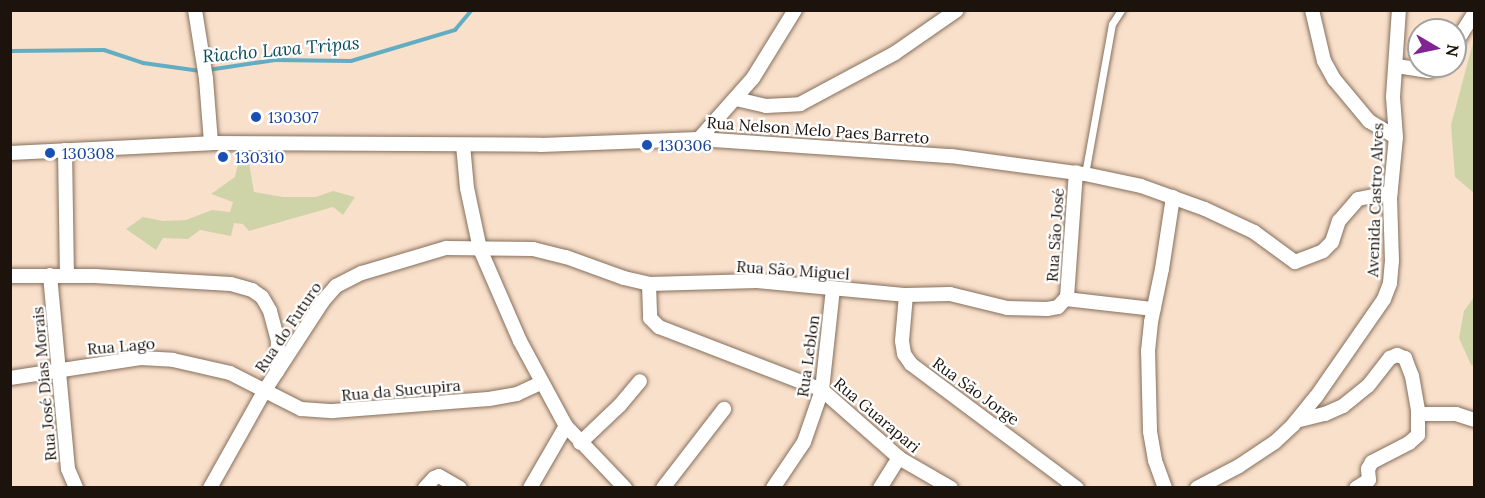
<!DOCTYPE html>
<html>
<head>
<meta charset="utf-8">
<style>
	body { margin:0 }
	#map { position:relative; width:1485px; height:498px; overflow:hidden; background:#f9e0cb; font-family:Lora,serif }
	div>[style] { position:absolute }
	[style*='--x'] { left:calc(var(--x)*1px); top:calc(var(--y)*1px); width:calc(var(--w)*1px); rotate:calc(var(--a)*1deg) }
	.green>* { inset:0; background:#cfd4a8 }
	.stream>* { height:4px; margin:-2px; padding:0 2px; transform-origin:2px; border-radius:2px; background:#63adc3 }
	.roads { filter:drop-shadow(0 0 2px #856f5c) drop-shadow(0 0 2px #856f5c) }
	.service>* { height:7px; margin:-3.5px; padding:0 3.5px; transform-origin:3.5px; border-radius:3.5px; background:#fff }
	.minor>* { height:14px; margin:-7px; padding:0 7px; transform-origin:7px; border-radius:7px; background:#fff }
	.dots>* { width:16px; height:16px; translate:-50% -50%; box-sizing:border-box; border:3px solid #fff; border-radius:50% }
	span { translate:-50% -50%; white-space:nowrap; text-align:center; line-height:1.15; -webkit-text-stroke:4.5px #fff; paint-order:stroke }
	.transit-label { font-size:16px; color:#164399 }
	.left { translate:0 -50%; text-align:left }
	.street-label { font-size:16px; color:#1c140c }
	.water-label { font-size:18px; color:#074b5b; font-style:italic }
	.frame { position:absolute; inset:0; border:12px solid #1c140c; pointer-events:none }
	.north { position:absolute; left:1407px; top:18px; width:60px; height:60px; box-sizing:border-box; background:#fff; border:2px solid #a4a19e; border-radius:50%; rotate:99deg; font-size:16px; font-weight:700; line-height:24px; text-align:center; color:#1c140c }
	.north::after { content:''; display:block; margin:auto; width:21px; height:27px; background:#802491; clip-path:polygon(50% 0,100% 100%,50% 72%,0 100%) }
</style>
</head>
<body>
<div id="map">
	<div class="green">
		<div style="clip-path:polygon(1474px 39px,1474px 193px,1455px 177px,1451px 125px)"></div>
		<div style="clip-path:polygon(241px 151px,248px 157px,254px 192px,283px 197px,316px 197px,333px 191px,355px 197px,343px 215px,333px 207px,249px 231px,243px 224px,234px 223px,231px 236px,200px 230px,188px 239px,163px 238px,156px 250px,126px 229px,143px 217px,163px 221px,186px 220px,212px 210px,230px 212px,233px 202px,211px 194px,235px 177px)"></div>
		<div style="clip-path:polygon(1474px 297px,1474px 366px,1471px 365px,1459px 338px,1464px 311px)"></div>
	</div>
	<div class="stream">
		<div style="--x:10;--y:51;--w:94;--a:-0.6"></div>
		<div style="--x:104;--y:50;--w:41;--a:18.4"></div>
		<div style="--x:143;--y:63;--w:58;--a:8"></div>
		<div style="--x:208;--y:70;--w:68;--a:-8.5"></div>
		<div style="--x:275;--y:60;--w:76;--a:0.8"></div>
		<div style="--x:351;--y:61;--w:109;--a:-16.6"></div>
		<div style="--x:455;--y:30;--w:26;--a:-50"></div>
	</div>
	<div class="roads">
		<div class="service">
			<div style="--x:1085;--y:174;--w:152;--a:-79.8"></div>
			<div style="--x:1112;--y:24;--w:17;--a:-57"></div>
		</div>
		<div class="minor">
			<div style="--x:195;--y:10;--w:70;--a:80.9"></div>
			<div style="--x:206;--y:79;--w:64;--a:85.5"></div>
			<div style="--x:1312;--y:10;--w:52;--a:76.8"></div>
			<div style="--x:1324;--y:61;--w:21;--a:61"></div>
			<div style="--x:1334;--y:79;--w:55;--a:50.2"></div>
			<div style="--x:1369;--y:121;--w:31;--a:31"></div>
			<div style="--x:1455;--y:44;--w:36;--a:-58"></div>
			<div style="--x:1397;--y:66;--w:32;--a:9"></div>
			<div style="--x:1429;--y:71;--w:14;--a:-21"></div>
			<div style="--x:736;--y:99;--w:31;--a:13"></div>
			<div style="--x:766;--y:106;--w:34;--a:-3"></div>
			<div style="--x:800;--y:104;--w:108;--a:-28.2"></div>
			<div style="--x:895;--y:53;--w:75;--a:-34.7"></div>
			<div style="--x:699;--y:139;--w:81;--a:-48.5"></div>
			<div style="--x:753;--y:78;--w:80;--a:-58.3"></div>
			<div style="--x:463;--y:145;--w:43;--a:84.7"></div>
			<div style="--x:467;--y:188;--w:62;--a:78"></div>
			<div style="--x:480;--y:249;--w:100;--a:66.5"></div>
			<div style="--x:520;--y:341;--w:97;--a:61.6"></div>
			<div style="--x:566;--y:426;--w:86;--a:46.4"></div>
			<div style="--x:65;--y:150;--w:125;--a:89.1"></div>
			<div style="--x:10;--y:153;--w:201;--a:-2.8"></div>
			<div style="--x:211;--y:143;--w:330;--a:0.3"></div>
			<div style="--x:541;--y:145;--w:158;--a:-2.2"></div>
			<div style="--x:699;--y:139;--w:253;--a:3.9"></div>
			<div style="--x:951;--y:156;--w:135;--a:7.7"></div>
			<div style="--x:1085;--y:174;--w:57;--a:12.1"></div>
			<div style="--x:1141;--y:186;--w:68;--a:19.8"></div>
			<div style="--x:1205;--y:209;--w:54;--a:25.1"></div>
			<div style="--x:1254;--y:232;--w:51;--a:36.2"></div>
			<div style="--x:1295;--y:262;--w:30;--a:-21"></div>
			<div style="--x:1323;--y:251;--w:13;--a:-45"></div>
			<div style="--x:1332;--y:242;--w:22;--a:-72"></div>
			<div style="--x:1339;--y:221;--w:29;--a:-49"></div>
			<div style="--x:1358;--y:199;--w:33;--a:-11"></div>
			<div style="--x:50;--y:275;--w:195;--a:84.7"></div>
			<div style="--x:68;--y:469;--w:21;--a:67"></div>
			<div style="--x:10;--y:276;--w:85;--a:0"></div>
			<div style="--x:95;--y:276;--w:136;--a:3.4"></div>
			<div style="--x:231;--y:284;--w:22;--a:16"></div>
			<div style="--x:252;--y:290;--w:12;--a:35"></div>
			<div style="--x:262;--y:297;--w:16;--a:60"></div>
			<div style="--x:270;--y:311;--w:30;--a:75"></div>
			<div style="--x:278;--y:340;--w:32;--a:92"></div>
			<div style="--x:649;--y:284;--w:34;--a:88"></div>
			<div style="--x:650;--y:318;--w:13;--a:45"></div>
			<div style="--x:659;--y:327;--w:175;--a:21.1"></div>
			<div style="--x:822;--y:390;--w:103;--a:41.4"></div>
			<div style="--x:899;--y:458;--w:60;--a:30"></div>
			<div style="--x:906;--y:295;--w:46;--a:95"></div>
			<div style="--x:902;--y:341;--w:13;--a:81"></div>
			<div style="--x:904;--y:354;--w:12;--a:55"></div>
			<div style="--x:911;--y:364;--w:207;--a:36.8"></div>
			<div style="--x:1066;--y:299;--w:88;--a:6.6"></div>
			<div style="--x:10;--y:378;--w:132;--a:-8.7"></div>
			<div style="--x:140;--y:358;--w:33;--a:3"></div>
			<div style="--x:173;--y:360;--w:58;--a:12.8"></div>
			<div style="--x:230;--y:373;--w:80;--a:26.9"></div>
			<div style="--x:301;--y:409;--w:32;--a:4"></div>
			<div style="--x:333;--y:411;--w:156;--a:-4.4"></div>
			<div style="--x:489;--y:399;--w:28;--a:-10"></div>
			<div style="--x:517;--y:394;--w:26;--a:-25"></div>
			<div style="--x:1418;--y:414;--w:38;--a:0"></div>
			<div style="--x:1456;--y:414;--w:19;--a:18"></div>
			<div style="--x:1296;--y:421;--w:30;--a:-14"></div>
			<div style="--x:1325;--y:414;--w:20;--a:-24"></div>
			<div style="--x:1343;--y:406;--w:32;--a:-39"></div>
			<div style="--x:1368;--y:386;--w:36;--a:-52"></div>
			<div style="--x:1390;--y:358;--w:8;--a:-23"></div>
			<div style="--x:1397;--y:355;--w:9;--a:21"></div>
			<div style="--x:1405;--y:358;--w:19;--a:69"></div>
			<div style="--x:1412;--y:376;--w:35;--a:80"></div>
			<div style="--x:1418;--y:410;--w:25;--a:90"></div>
			<div style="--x:1418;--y:435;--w:12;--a:138"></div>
			<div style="--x:1409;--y:443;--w:42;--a:152.8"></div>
			<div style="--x:1372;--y:462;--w:8;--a:120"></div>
			<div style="--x:1368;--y:469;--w:11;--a:85"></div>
			<div style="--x:1369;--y:480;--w:15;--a:148"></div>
			<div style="--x:580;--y:443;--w:55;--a:-43.5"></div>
			<div style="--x:620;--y:405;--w:31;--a:-50"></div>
			<div style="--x:210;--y:488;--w:112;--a:-60.7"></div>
			<div style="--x:265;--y:390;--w:106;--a:-56.9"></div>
			<div style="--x:323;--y:301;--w:20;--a:-49"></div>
			<div style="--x:336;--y:286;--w:29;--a:-27"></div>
			<div style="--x:362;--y:273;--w:88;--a:-16.6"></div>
			<div style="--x:446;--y:248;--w:87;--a:0.7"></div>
			<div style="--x:533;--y:249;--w:34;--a:14"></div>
			<div style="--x:566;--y:257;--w:62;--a:19.9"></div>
			<div style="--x:624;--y:278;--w:26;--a:13"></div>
			<div style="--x:649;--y:284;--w:108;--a:-1.6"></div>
			<div style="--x:757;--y:281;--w:150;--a:5.4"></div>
			<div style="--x:906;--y:295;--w:44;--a:-1.3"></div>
			<div style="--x:950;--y:294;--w:59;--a:13.8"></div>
			<div style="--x:1007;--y:308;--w:40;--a:1.4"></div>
			<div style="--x:1047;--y:309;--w:11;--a:-10"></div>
			<div style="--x:1058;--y:307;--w:13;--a:-48"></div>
			<div style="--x:1067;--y:297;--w:125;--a:-85.9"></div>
			<div style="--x:425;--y:488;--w:13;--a:-48"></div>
			<div style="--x:434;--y:478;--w:5;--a:-22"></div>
			<div style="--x:439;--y:476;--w:24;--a:30"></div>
			<div style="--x:530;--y:488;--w:72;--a:-59.9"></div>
			<div style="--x:663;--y:488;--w:100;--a:-52.3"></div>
			<div style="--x:773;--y:488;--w:55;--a:-56"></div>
			<div style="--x:804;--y:442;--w:55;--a:-70.9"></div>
			<div style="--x:822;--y:390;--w:102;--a:-83.8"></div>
			<div style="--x:880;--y:488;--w:36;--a:-58"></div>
			<div style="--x:1165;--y:488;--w:30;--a:-110"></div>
			<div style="--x:1155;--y:460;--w:29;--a:-100"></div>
			<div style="--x:1150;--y:431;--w:80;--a:-91.4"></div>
			<div style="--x:1148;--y:351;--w:29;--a:-84"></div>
			<div style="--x:1151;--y:322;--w:54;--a:-78.3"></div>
			<div style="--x:1162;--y:269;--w:73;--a:-81.3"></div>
			<div style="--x:1197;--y:488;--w:47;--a:-27.6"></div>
			<div style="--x:1239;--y:466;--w:43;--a:-33.7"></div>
			<div style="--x:1275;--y:442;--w:25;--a:-43"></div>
			<div style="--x:1293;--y:425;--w:36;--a:-51"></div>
			<div style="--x:1316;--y:397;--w:119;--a:-55.2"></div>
			<div style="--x:1384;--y:299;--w:17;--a:-69"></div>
			<div style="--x:1390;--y:283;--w:22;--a:-85"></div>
			<div style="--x:1392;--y:261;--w:62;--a:-91.8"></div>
			<div style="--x:1390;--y:199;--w:62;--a:-84.5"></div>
			<div style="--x:1396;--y:137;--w:40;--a:-94.3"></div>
			<div style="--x:1393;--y:97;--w:87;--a:-86.1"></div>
		</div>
	</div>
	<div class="dots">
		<div style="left:256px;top:117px;background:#1a4fb4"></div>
		<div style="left:647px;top:145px;background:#1a4fb4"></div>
		<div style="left:50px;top:153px;background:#1a4fb4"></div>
		<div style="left:223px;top:157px;background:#1a4fb4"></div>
	</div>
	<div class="transit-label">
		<span class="left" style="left:268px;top:117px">130307</span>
		<span class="left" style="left:659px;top:145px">130306</span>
		<span class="left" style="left:62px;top:153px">130308</span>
		<span class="left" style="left:235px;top:157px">130310</span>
	</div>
	<div class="street-label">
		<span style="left:818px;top:130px;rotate:4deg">Rua Nelson Melo Paes Barreto</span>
		<span style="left:1375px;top:200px;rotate:-88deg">Avenida Castro Alves</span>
		<span style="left:1055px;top:235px;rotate:-86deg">Rua São José</span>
		<span style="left:793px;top:270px;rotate:4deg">Rua São Miguel</span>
		<span style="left:288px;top:327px;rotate:-56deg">Rua do Futuro</span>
		<span style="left:121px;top:346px;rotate:-5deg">Rua Lago</span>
		<span style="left:808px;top:356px;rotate:-82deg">Rua Leblon</span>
		<span style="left:44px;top:384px;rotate:-95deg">Rua José Dias Morais</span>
		<span style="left:401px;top:390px;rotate:-5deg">Rua da Sucupira</span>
		<span style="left:976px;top:391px;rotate:36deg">Rua São Jorge</span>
		<span style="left:877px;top:415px;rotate:40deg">Rua Guarapari</span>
	</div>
	<div class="water-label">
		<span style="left:281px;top:50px;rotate:-5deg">Riacho Lava Tripas</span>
	</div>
	<div class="frame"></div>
	<div class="north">N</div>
</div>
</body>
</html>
